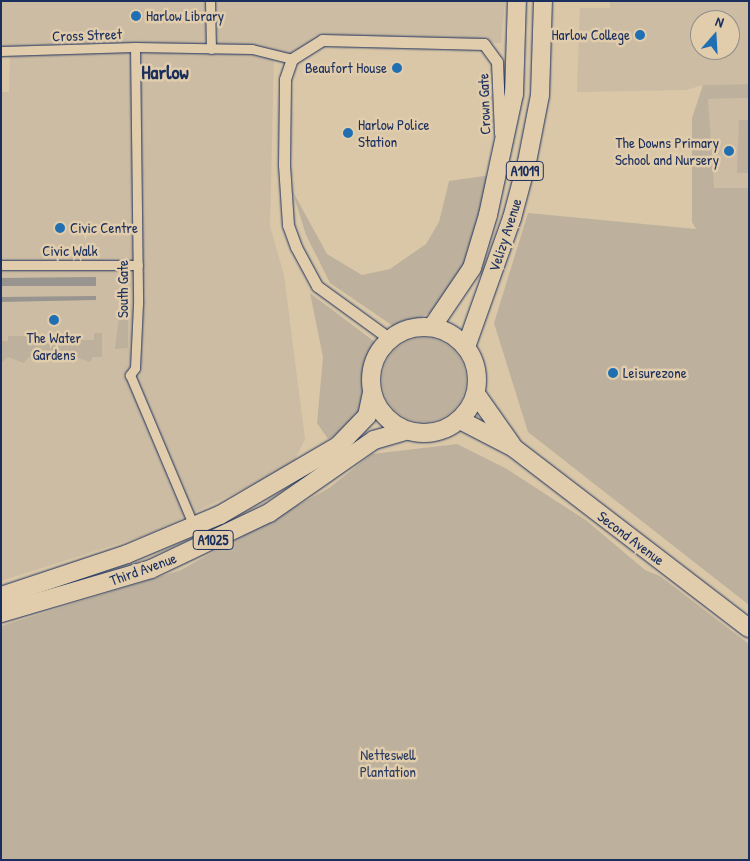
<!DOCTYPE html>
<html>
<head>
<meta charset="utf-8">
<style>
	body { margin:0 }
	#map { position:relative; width:750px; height:861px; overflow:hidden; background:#d9c7a8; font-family:"Patrick Hand",sans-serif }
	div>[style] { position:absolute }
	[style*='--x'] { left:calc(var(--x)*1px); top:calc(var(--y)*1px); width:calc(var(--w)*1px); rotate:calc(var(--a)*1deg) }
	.built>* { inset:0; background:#ccbca3 }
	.green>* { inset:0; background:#bdb19d }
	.round { border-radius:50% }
	.water>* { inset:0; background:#98948f }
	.roads { filter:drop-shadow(0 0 1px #1b2f5e) drop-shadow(0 0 1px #1b2f5e) }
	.pedestrian>* { height:9px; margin:-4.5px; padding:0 4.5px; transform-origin:4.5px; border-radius:4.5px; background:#e1cdab }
	.minor>* { height:11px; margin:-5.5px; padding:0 5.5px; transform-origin:5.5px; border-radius:5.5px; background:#e1cdab }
	.primary>* { height:18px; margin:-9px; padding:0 9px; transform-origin:9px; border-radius:9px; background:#e1cdab }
	.primary>.ring { margin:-9px; padding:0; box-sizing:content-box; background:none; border:18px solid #e1cdab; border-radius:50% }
	.dots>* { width:14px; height:14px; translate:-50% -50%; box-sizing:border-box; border:2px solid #e1cdab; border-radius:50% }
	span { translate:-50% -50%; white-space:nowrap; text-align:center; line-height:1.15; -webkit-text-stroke:5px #e1cdab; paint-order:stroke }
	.shield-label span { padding:1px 4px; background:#e1cdab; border:1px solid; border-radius:4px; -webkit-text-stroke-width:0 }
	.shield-label { font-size:14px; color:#1b2f5e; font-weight:700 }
	.poi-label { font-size:15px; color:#1b2f5e }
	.left { translate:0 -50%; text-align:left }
	.right { translate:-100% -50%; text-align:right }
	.street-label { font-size:15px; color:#1b2f5e }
	.park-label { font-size:15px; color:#2b3c64 }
	.district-label { font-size:20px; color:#1b2f5e; font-weight:700 }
	.frame { position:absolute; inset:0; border:2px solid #1b2f5e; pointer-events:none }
	.north { position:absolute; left:690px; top:10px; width:50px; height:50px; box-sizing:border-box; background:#e1cdab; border:1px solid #928e8c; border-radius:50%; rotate:19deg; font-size:14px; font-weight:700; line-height:20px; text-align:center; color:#1b2f5e }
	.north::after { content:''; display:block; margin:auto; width:18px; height:22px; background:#1f6fb2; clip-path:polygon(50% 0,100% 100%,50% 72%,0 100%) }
</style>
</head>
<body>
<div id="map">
	<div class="built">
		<div style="clip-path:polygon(1px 1px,505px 1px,501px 43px,348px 39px,304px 47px,292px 59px,274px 57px,270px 226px,284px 275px,305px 439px,292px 466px,149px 534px,1px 581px,1px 92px,9px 92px,10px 57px,1px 56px)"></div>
		<div style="clip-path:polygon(evenodd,610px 1px,749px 1px,749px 84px,703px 85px,686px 90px,577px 92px,580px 8px,610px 8px,610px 1px,700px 20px,730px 20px,730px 50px,700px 50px,700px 20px)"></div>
		<div style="clip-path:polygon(749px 98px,749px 203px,710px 202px,708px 99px)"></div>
	</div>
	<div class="green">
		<div style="clip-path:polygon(749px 84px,749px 98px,708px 99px,714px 188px,749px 188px,749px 605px,528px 432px,494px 323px,528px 213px,696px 229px,692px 222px,692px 118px,703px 85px)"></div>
		<div style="clip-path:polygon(739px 120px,749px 120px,749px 173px,737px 173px)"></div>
		<div style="clip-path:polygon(484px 176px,494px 178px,475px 242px,446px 298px,435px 311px,396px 328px,330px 283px,306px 235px,292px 190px,327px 254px,362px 275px,390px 269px,426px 244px,439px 222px,449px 181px)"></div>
		<div style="clip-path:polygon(310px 293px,375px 342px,364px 366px,364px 397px,354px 425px,328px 439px,317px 423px,323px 357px)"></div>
		<div style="clip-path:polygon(120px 309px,128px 309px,128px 348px,115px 349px)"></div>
		<div style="clip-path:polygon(94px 333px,102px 333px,102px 357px,93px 357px,90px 362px,72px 356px,67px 362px,59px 357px,43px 362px,29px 357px,24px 363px,8px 357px,1px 363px,1px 341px,8px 341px,8px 336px,36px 336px,36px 341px,79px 336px,79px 340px,94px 340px)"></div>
		<div class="round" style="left:382px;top:338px;width:84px;height:84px"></div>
		<div style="clip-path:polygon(457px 444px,507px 469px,587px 521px,645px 570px,660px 576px,749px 644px,749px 860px,1px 860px,1px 626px,181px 570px,329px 488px,372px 454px)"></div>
	</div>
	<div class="water">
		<div style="clip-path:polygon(96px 277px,96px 286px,1px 286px,1px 278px)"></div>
		<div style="clip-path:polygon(96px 296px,96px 300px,1px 302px,1px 297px)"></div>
	</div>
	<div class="roads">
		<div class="pedestrian">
			<div style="--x:210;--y:1;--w:48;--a:88.8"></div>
			<div style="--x:135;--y:47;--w:257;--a:89.3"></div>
			<div style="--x:138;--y:304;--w:64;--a:92.7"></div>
			<div style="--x:135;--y:368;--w:9;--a:126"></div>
			<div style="--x:130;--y:375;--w:154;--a:67.1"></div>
			<div style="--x:1;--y:51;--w:134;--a:-1.7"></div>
			<div style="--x:135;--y:47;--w:117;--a:1"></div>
			<div style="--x:252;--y:49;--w:41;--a:14"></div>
			<div style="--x:1;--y:265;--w:137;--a:0"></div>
		</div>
		<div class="minor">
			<div style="--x:390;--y:339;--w:90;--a:-144"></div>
			<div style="--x:317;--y:286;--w:44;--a:-118.3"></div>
			<div style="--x:296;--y:247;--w:23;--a:-110"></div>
			<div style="--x:288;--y:225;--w:60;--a:-93.8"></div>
			<div style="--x:284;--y:165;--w:86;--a:-89.3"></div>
			<div style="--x:285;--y:79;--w:21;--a:-71"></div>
			<div style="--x:292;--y:59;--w:36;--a:-32"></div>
			<div style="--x:322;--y:40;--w:162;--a:1.4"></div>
			<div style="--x:484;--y:44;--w:22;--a:54"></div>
			<div style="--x:497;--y:62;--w:71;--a:87.6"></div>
		</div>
		<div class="primary">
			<div class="ring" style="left:371px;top:327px;width:88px;height:88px"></div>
			<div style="--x:432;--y:327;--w:71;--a:-55.9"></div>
			<div style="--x:472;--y:268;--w:55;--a:-73.2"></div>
			<div style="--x:488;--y:215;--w:124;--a:-77.9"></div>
			<div style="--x:514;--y:94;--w:93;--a:-88.2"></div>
			<div style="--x:466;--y:347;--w:137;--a:-70.4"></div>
			<div style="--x:512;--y:218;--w:58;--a:-75"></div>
			<div style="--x:527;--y:162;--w:68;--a:-79"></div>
			<div style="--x:540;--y:95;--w:94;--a:-88.2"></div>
			<div style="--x:476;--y:394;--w:62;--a:54.8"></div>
			<div style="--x:460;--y:420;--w:61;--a:27.4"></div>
			<div style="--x:514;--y:448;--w:296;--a:37.5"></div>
			<div style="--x:1;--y:596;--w:133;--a:-18.4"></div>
			<div style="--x:127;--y:554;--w:101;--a:-22.8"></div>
			<div style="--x:220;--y:515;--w:137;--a:-30.3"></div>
			<div style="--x:338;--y:446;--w:42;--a:-46"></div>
			<div style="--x:367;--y:416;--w:25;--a:-78"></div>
			<div style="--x:1;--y:613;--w:156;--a:-16.3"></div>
			<div style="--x:151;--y:569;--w:131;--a:-25.4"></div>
			<div style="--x:269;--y:513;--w:128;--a:-34.8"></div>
			<div style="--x:374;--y:440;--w:33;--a:-16"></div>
		</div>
	</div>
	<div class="dots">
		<div style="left:136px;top:16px;background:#1f6fb2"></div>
		<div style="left:640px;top:35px;background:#1f6fb2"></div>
		<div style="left:397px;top:68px;background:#1f6fb2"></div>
		<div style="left:348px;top:133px;background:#1f6fb2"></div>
		<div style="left:729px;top:151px;background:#1f6fb2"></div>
		<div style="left:60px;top:228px;background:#1f6fb2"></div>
		<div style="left:54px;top:320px;background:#1f6fb2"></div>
		<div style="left:613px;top:373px;background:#1f6fb2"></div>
	</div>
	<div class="shield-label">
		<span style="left:525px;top:171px">A1019</span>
		<span style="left:213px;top:540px">A1025</span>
	</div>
	<div class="poi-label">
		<span class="left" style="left:146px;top:16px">Harlow Library</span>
		<span class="right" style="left:630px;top:35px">Harlow College</span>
		<span class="right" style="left:387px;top:68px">Beaufort House</span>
		<span class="left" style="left:358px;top:133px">Harlow Police<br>Station</span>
		<span class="right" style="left:719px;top:151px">The Downs Primary<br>School and Nursery</span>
		<span class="left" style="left:70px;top:228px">Civic Centre</span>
		<span style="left:54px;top:346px">The Water<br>Gardens</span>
		<span class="left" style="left:623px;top:373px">Leisurezone</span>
	</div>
	<div class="street-label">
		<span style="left:87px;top:35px;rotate:-2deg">Cross Street</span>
		<span style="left:484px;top:104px;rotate:-92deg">Crown Gate</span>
		<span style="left:505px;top:235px;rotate:-72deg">Velizy Avenue</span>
		<span style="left:70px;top:251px">Civic Walk</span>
		<span style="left:123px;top:289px;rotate:-90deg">South Gate</span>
		<span style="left:631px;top:538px;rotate:37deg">Second Avenue</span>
		<span style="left:143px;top:569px;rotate:-20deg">Third Avenue</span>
	</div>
	<div class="park-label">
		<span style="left:388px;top:763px">Netteswell<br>Plantation</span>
	</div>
	<div class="district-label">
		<span style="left:165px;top:71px">Harlow</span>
	</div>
	<div class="frame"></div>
	<div class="north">N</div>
</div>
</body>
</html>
